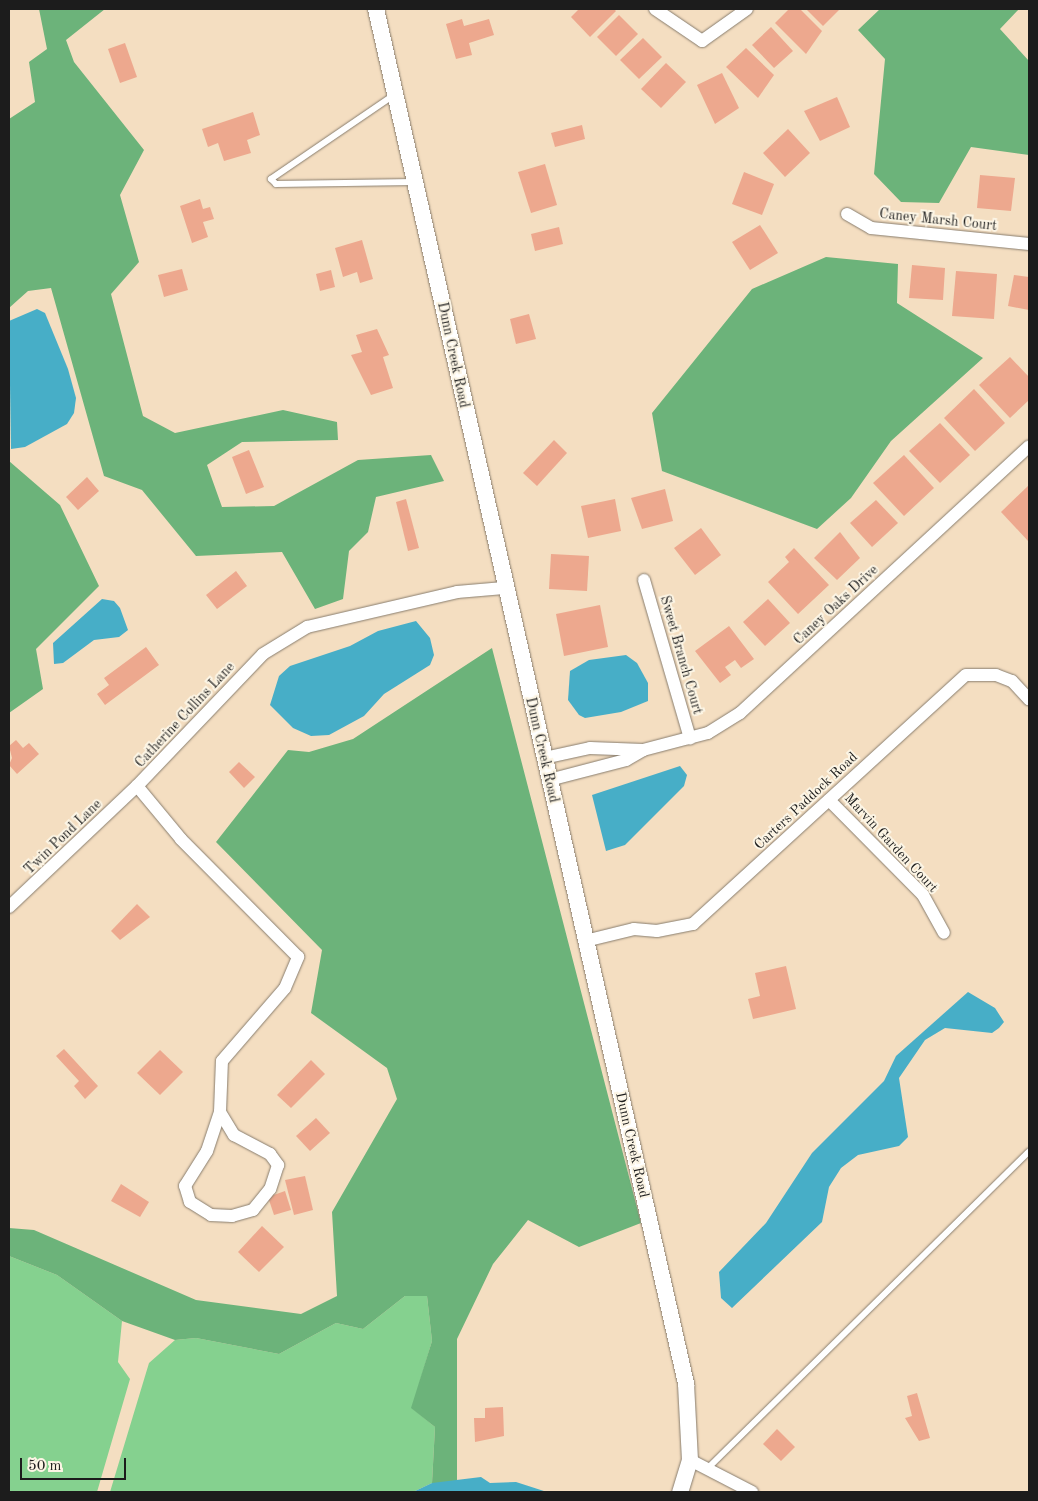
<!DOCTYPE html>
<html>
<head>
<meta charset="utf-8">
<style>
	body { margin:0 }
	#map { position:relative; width:1038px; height:1501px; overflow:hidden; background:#f4dec1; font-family:"Old Standard TT",serif }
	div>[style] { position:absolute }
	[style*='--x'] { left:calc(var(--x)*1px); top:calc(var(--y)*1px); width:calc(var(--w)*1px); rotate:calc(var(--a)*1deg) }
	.green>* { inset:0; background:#85d18f }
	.forest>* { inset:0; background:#6cb37a }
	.water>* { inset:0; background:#47aec7 }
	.building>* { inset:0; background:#eda88e }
	.roads { filter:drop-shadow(0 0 1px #887d6e) drop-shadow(0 0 1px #887d6e) }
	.service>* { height:6px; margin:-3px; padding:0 3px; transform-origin:3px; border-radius:3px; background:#fff }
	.minor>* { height:12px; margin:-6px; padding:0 6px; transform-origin:6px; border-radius:6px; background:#fff }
	.tertiary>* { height:16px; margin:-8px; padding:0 8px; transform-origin:8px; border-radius:8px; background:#fff }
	span { translate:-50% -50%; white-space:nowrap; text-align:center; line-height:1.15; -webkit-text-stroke:4px #fcf5e5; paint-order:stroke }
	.street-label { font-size:14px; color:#1c1c1c }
	.frame { position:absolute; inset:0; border:10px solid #1c1c1c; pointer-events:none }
	.scale { position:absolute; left:20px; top:1458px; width:106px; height:22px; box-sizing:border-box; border:2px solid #1c1c1c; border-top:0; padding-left:6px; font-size:15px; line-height:18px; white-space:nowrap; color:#1c1c1c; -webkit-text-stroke:4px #fcf5e5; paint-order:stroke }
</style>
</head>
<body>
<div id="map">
	<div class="green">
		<div style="clip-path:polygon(9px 1256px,57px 1275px,122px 1321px,118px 1362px,130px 1379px,97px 1492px,9px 1492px)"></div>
		<div style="clip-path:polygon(405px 1296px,427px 1296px,432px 1341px,412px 1408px,435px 1427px,432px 1483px,413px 1492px,110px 1492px,149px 1363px,175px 1340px,196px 1338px,279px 1354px,336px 1323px,363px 1329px)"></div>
	</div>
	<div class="forest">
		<div style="clip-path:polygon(39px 9px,105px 9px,66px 40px,74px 62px,144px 150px,120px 195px,139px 262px,111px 294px,143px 416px,175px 433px,283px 410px,337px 422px,338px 440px,242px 442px,207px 465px,222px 507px,274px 506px,358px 460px,431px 455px,444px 481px,376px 497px,368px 532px,349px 551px,343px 599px,315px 609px,282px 552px,196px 556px,142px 490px,104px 476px,51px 288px,28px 291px,9px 308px,9px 119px,35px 102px,29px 62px,47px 49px)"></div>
		<div style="clip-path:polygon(880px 9px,1019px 9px,1000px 29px,1029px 61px,1029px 155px,971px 147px,939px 203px,901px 202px,874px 174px,885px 59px,858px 30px)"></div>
		<div style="clip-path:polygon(826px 257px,898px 264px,897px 303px,983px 358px,891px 441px,851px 498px,817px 529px,662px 471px,652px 413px,752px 289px)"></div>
		<div style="clip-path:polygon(9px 461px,60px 505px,99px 586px,36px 649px,43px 689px,9px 713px)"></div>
		<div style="clip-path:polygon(492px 648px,641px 1223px,579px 1247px,528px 1220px,493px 1264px,457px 1339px,457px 1483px,432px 1483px,435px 1427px,411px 1408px,432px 1341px,427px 1296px,405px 1296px,363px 1329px,336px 1323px,279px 1354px,196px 1338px,175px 1340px,122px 1321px,57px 1275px,9px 1256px,9px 1228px,34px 1230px,196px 1300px,301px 1314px,337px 1296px,332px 1212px,397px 1099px,387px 1068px,311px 1013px,322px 950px,216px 842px,288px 750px,309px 752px,353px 739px)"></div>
	</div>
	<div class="water">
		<div style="clip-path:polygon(37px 309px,45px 313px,68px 369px,76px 398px,74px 413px,67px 424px,25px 447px,11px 449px,9px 321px)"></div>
		<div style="clip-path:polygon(102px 599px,114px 601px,120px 608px,128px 630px,119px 637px,94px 640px,63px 663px,54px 664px,53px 643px)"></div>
		<div style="clip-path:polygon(416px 621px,430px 638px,434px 655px,430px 665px,384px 694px,364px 716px,329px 735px,311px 736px,293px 728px,270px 705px,279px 676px,290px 666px,350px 646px,378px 631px)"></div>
		<div style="clip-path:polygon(626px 655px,637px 663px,648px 683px,648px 701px,621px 712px,585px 718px,579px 715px,568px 700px,570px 671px,589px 660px)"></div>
		<div style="clip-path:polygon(680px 766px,687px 775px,684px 786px,625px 845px,606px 851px,592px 795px)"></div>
		<div style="clip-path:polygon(968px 992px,995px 1008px,1004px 1022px,999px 1028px,992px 1033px,945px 1028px,925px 1040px,899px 1078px,908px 1137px,899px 1146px,858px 1155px,841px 1168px,829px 1187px,822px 1222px,732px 1308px,721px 1298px,719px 1272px,766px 1223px,812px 1153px,884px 1081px,896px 1056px)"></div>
		<div style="clip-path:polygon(481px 1477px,490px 1483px,516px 1482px,547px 1492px,413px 1492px,432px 1483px)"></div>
	</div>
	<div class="building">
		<div style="clip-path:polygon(579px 9px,614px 9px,616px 11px,590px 37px,571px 17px)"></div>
		<div style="clip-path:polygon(789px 9px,800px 9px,822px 31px,806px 54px,775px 23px)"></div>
		<div style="clip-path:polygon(806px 9px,840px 9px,823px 26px)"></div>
		<div style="clip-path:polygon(619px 15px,638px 34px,616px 56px,597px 37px)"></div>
		<div style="clip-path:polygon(462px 19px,464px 26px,489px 19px,494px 35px,469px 43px,472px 55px,456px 59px,446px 24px)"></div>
		<div style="clip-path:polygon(771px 27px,793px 51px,774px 68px,752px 45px)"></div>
		<div style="clip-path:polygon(643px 38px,662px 57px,639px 79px,620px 60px)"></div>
		<div style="clip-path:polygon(125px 43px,137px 77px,120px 83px,108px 49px)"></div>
		<div style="clip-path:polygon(746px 48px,774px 75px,758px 98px,726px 67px)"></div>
		<div style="clip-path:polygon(666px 63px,686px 82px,661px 108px,641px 89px)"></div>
		<div style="clip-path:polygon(722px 73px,739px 108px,715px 124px,697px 85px)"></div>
		<div style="clip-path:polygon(837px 97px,850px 127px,820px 141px,804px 111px)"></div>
		<div style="clip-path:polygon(253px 112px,260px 135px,247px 140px,251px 153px,224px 161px,218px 143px,208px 147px,202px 129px)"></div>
		<div style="clip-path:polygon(582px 125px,585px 139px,555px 147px,551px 133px)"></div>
		<div style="clip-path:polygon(788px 129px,810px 153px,785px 177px,763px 153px)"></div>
		<div style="clip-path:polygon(545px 164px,557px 205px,531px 213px,518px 172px)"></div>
		<div style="clip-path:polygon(744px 172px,774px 184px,762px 215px,732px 204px)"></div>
		<div style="clip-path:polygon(980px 175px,1015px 178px,1011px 211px,977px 208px)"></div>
		<div style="clip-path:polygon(200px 199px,203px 209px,210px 207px,214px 219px,203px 222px,208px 237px,192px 243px,180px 206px)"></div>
		<div style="clip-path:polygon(760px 225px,778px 253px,750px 270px,732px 242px)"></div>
		<div style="clip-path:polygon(559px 227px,563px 244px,535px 251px,531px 234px)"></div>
		<div style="clip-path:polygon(362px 240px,373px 279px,360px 283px,357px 272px,343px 277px,335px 248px)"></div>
		<div style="clip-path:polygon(912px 265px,945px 268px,943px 300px,909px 298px)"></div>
		<div style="clip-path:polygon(182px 269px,188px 290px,164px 297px,158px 275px)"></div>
		<div style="clip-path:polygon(331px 270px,335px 287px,320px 291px,316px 274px)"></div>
		<div style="clip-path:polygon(956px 271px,997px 274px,994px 319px,952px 316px)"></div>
		<div style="clip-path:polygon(1014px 275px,1029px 277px,1029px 310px,1008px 306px)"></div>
		<div style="clip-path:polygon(529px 314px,536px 339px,516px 344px,510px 319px)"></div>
		<div style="clip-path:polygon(377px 329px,389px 355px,383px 357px,393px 388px,371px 395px,351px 355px,362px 352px,356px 335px)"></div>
		<div style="clip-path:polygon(1010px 357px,1029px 377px,1029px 400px,1010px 418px,979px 385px)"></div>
		<div style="clip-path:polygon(974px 389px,1005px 423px,975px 451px,944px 418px)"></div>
		<div style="clip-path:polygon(940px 423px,970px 455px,940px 483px,909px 451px)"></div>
		<div style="clip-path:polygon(554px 440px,567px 453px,537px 486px,523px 473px)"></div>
		<div style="clip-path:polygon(249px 450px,264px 487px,246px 494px,232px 457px)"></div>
		<div style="clip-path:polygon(904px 455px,934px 488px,904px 516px,873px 483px)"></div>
		<div style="clip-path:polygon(87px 477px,99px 491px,78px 510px,66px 497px)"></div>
		<div style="clip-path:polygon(1029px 485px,1029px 542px,1001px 512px)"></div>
		<div style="clip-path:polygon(665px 489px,673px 521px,642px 529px,631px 498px)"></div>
		<div style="clip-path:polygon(406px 499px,419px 548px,408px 551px,396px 502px)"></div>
		<div style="clip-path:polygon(615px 499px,621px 531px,588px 538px,581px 506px)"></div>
		<div style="clip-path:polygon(876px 500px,898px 523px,872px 547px,850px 523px)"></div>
		<div style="clip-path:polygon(701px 528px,721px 555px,695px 575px,674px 548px)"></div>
		<div style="clip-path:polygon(840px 532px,860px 558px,837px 580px,814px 558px)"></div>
		<div style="clip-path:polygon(794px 548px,829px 585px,798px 614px,768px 582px,789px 562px,785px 557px)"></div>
		<div style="clip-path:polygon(551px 554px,589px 556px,587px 591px,549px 589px)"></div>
		<div style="clip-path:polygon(236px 571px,247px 586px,217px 609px,206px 595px)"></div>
		<div style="clip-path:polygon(768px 599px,790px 623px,765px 646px,743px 622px)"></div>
		<div style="clip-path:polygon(600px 605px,608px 647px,564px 656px,556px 614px)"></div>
		<div style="clip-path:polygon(729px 626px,754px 659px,741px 668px,735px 660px,725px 667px,731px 675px,720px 683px,695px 651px)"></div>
		<div style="clip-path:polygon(146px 647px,159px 665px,105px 705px,97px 694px,109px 685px,104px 678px)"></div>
		<div style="clip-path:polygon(16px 740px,23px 748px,29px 743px,39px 754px,17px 774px,9px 765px,12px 758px,9px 746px)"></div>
		<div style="clip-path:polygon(239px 762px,255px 777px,244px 788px,229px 772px)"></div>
		<div style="clip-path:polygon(137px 904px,150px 917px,120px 940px,111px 931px)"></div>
		<div style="clip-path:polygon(786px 966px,796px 1009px,753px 1019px,748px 999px,760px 996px,755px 973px)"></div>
		<div style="clip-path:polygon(64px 1049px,98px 1086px,85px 1099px,74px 1086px,79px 1081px,56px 1056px)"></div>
		<div style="clip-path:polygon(160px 1050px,183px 1072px,160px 1095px,137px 1073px)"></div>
		<div style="clip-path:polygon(311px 1060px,325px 1074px,291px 1108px,277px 1095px)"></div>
		<div style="clip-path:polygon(316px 1118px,330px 1133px,310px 1151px,296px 1136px)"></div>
		<div style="clip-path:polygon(305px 1176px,313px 1210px,294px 1215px,285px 1180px)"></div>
		<div style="clip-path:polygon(121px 1184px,149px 1202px,140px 1217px,111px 1201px)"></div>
		<div style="clip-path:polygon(285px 1191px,291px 1210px,274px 1215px,268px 1197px)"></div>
		<div style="clip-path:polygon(262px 1226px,284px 1247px,259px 1272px,238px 1252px)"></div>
		<div style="clip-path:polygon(917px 1393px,930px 1438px,919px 1441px,905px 1418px,912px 1416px,907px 1396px)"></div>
		<div style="clip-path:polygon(503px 1407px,504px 1436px,475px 1442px,474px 1418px,485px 1418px,485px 1408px)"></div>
		<div style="clip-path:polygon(777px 1429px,795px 1447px,781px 1461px,763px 1444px)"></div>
	</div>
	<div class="roads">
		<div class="service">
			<div style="--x:394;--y:95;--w:149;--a:145.7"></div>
			<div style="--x:271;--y:179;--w:7;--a:45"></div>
			<div style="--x:276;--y:184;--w:138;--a:-0.8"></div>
			<div style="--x:710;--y:1466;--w:448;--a:-44.6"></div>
		</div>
		<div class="minor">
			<div style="--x:655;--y:9;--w:57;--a:34.2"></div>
			<div style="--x:702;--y:41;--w:55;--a:-35.4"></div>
			<div style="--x:847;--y:214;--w:28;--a:30"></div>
			<div style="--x:871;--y:228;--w:159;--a:5.8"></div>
			<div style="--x:644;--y:580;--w:165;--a:73.8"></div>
			<div style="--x:544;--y:758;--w:47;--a:-12.3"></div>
			<div style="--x:590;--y:748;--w:53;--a:2.2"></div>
			<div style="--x:549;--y:780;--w:80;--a:-14.6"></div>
			<div style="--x:626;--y:760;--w:20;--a:-30"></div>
			<div style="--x:643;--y:750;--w:67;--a:-14.7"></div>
			<div style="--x:708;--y:733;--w:38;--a:-32"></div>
			<div style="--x:740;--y:713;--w:393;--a:-42.7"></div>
			<div style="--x:829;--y:800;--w:134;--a:45.3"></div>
			<div style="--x:923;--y:895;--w:43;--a:61.1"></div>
			<div style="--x:9;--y:907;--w:176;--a:-43.4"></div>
			<div style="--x:585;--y:941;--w:50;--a:-13.8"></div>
			<div style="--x:634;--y:929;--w:23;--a:5"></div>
			<div style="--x:657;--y:931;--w:37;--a:-11"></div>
			<div style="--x:693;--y:924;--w:369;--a:-42.4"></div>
			<div style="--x:966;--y:675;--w:30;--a:0"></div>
			<div style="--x:996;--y:675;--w:17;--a:21"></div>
			<div style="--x:1012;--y:681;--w:25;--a:47"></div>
			<div style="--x:220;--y:1112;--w:27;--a:59"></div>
			<div style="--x:234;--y:1135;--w:41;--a:27.8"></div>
			<div style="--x:270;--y:1154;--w:14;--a:54"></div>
			<div style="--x:278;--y:1165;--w:25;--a:108"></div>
			<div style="--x:270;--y:1189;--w:27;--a:129"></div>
			<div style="--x:253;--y:1210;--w:22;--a:164"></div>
			<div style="--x:232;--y:1216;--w:21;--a:-177"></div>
			<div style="--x:211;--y:1215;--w:25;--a:-148"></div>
			<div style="--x:190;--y:1202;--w:17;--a:-107"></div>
			<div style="--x:185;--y:1186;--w:41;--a:-57.8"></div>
			<div style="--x:207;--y:1151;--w:41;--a:-71.6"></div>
			<div style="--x:220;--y:1112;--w:51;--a:-87.8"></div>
			<div style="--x:222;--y:1061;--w:96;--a:-49.2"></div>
			<div style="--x:285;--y:988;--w:34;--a:-67"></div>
			<div style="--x:298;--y:957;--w:166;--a:-134.8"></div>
			<div style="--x:181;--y:839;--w:69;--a:-129.7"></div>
			<div style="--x:137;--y:786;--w:182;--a:-46.3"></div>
			<div style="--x:263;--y:654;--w:52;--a:-31.5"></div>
			<div style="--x:307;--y:627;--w:154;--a:-13.1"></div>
			<div style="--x:457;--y:592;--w:47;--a:-4.9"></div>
			<div style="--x:690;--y:1460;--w:70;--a:27.3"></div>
		</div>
		<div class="tertiary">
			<div style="--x:376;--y:9;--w:1410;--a:77.29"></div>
			<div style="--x:686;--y:1384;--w:76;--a:87"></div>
			<div style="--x:690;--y:1460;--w:34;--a:107"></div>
		</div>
	</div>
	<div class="street-label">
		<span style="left:938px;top:220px;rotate:6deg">Caney Marsh Court</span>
		<span style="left:453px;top:355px;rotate:78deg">Dunn Creek Road</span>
		<span style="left:836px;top:605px;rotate:-43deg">Caney Oaks Drive</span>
		<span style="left:681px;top:655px;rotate:74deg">Sweet Branch Court</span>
		<span style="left:185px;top:715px;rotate:-47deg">Catherine Collins Lane</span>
		<span style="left:542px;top:750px;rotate:77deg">Dunn Creek Road</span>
		<span style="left:806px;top:801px;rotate:-43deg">Carters Paddock Road</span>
		<span style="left:63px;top:837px;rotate:-44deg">Twin Pond Lane</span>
		<span style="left:891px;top:843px;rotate:47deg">Marvin Garden Court</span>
		<span style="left:632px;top:1145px;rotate:77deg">Dunn Creek Road</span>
	</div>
	<div class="frame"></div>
	<div class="scale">50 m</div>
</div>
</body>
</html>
